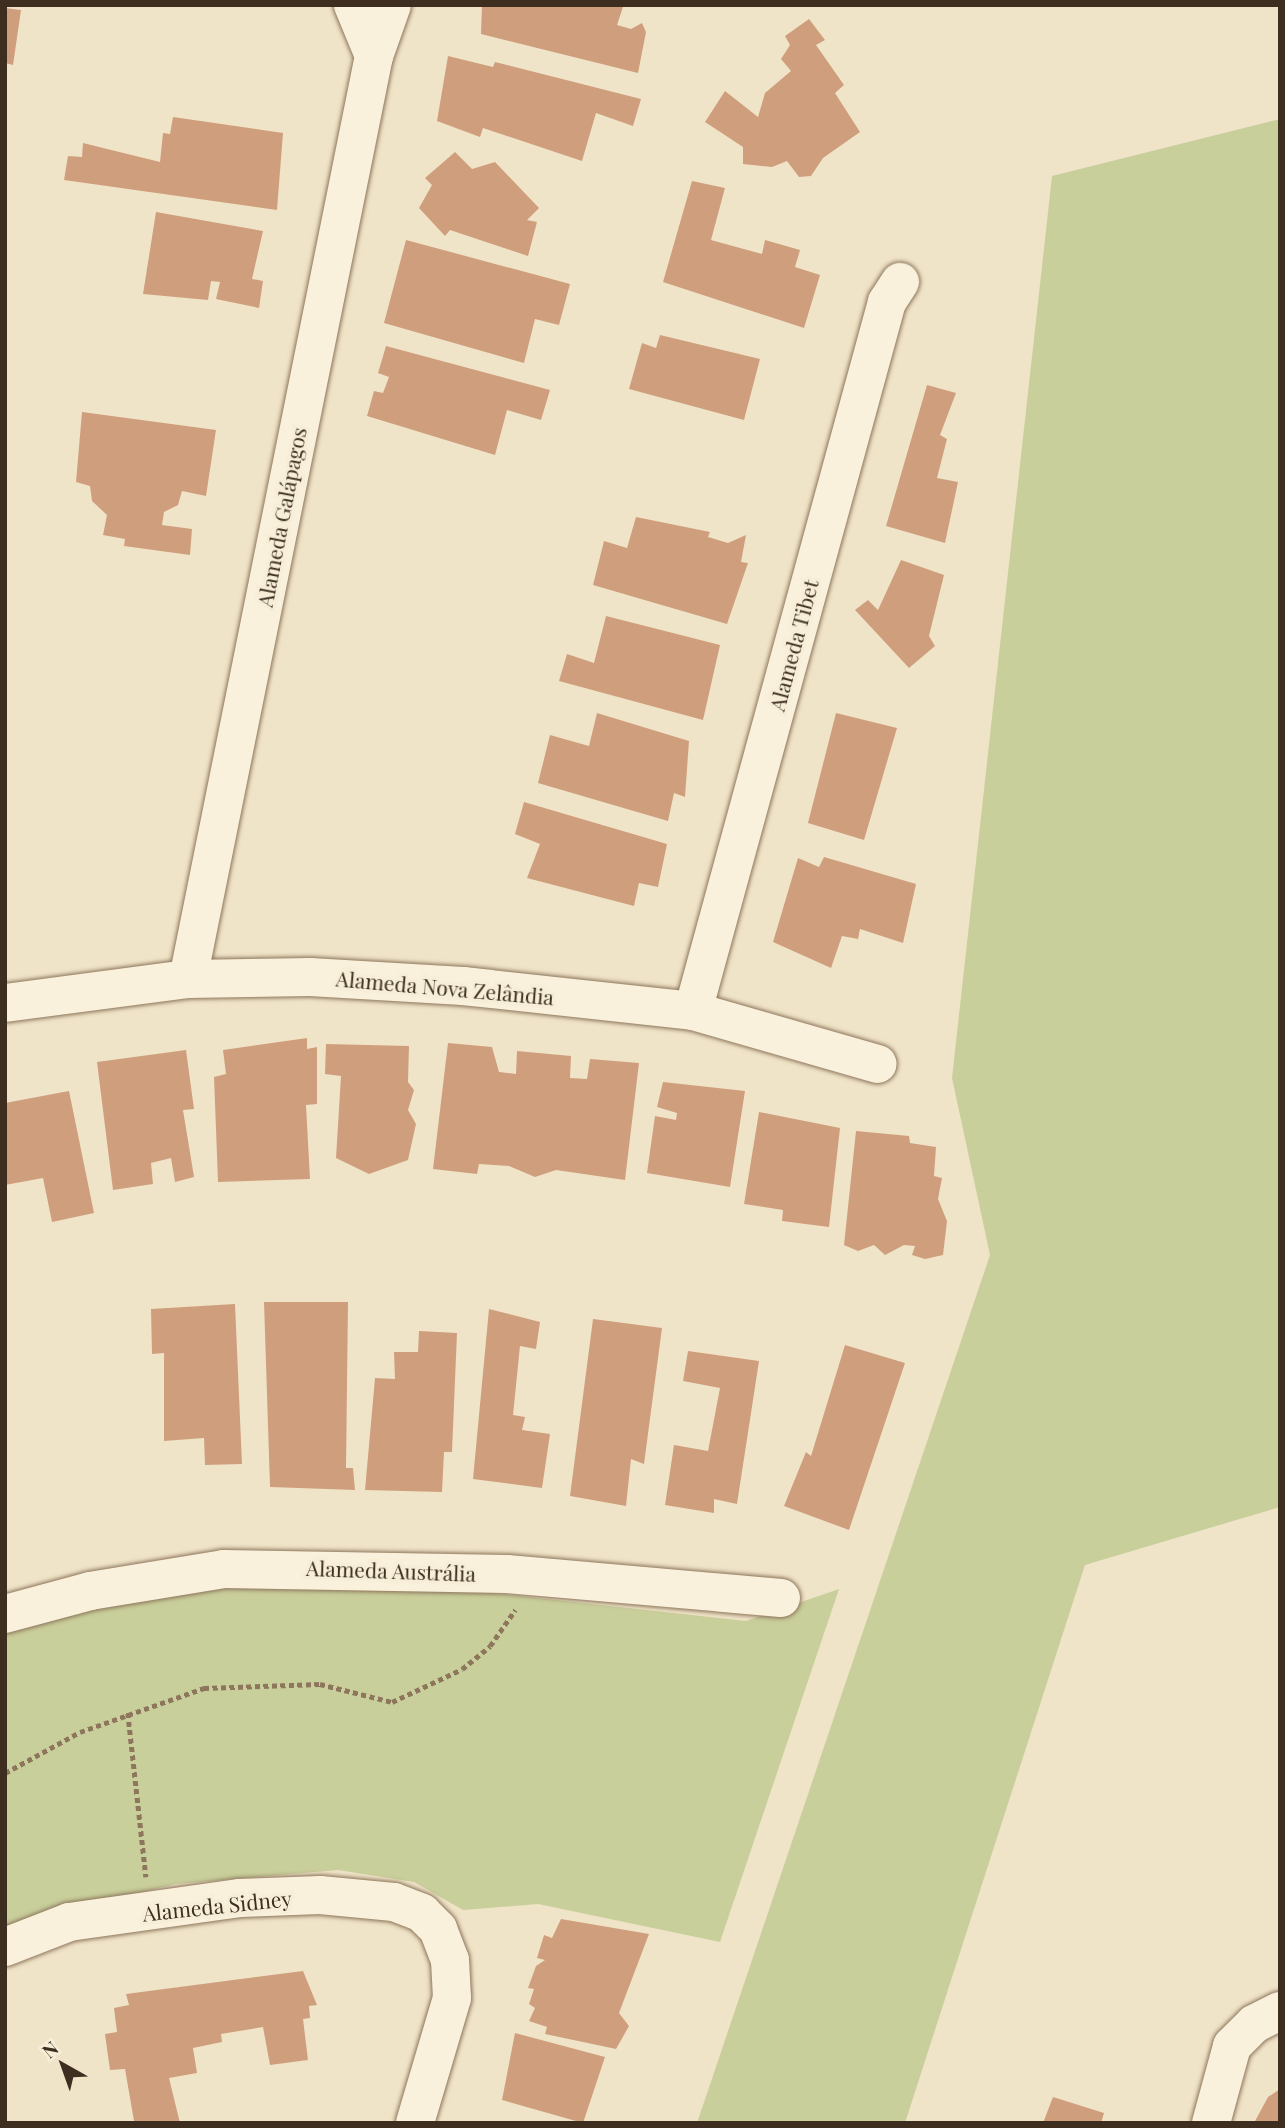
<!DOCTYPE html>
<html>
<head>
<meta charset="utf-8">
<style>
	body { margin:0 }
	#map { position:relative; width:1285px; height:2128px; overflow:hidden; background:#f0e4c8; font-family:"Playfair Display",serif }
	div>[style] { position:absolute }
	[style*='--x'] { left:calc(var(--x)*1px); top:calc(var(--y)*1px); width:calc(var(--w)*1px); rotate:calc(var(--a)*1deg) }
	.green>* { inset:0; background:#c9cf9b }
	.building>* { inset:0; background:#cf9f7d }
	.path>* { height:4.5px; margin-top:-2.25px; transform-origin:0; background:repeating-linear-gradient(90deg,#8d765c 0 5px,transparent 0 8.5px) }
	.roads { filter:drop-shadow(0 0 2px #8d765c) drop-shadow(0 0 2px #8d765c) }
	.minor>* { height:38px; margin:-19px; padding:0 19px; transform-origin:19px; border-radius:19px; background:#faf1dc }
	span { translate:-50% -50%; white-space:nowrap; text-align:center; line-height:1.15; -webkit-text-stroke:7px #f7eed8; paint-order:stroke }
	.street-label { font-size:21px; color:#3d2e20 }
	.frame { position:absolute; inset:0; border:7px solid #3d2e20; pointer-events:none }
	.north { position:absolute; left:28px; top:2030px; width:70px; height:70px; -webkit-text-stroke:5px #f7eed8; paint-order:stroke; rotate:320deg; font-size:19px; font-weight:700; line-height:28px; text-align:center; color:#3d2e20 }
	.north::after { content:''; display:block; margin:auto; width:24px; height:32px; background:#3d2e20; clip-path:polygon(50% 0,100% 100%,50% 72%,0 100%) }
</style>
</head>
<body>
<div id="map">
	<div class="green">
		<div style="clip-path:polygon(1280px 119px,1280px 1507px,1085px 1565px,905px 2123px,697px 2123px,990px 1255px,952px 1078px,1052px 176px)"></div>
		<div style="clip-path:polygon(401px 1583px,746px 1621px,839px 1589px,720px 1942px,538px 1904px,463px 1910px,414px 1882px,338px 1870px,175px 1884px,5px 1926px,5px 1626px,184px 1587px)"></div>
	</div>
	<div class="building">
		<div style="clip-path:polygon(482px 5px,623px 7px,617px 25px,631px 29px,642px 23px,646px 32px,638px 73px,481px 34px)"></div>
		<div style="clip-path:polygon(5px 8px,21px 10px,13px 65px,5px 63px)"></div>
		<div style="clip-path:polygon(809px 19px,825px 40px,816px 45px,844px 85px,835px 93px,860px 132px,823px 158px,811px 176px,799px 177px,787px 161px,772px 167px,743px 164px,743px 147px,705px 122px,725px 91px,758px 117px,765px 93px,791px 71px,781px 59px,790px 45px,785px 36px)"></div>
		<div style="clip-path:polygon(448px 56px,493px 67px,495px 62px,641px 99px,633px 126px,596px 113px,582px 161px,483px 128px,480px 137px,437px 121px)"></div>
		<div style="clip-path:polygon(173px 117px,283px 133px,277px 210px,64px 180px,68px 156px,82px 157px,83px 143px,160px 162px,163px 133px,170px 134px)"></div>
		<div style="clip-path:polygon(455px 152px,472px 169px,495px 162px,539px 208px,527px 220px,537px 222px,528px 256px,450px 230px,445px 236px,419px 208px,432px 185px,425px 178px)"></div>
		<div style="clip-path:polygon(692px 181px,725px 188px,711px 240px,762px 254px,765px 240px,800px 250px,795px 267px,820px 275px,804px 328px,663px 282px)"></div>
		<div style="clip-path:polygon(156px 212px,263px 231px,252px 279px,263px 281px,259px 308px,216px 299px,220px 282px,211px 281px,208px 300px,143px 294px)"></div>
		<div style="clip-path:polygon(406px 240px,570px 284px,559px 325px,535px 319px,524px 363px,384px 323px)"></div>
		<div style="clip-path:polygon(660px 335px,760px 359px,744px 420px,629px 389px,642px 343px,656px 348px)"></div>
		<div style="clip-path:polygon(386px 346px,550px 390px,541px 420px,507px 410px,495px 455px,367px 416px,374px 391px,383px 393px,389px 377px,378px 373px)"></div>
		<div style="clip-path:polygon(927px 385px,956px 393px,940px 435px,947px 439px,937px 478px,958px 482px,945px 543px,886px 526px)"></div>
		<div style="clip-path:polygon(82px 412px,216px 430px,206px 496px,182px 491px,178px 505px,164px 512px,162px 525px,192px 529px,190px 555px,124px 546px,125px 539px,103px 535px,107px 515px,92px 501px,90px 486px,76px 482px)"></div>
		<div style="clip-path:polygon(636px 517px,710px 532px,708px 537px,728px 543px,746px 535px,741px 562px,748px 563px,727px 624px,593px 585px,604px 541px,627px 548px)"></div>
		<div style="clip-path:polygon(901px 560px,944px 575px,929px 636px,935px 646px,909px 668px,855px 610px,868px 600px,878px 610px)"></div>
		<div style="clip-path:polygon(606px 616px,720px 645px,703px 720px,559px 681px,567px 654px,594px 663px)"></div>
		<div style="clip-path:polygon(597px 713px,689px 741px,685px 797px,674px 793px,668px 821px,538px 783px,550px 735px,589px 746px)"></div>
		<div style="clip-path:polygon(836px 713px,897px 728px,864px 840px,808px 823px)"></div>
		<div style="clip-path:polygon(524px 802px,667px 844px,658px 887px,639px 883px,634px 906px,527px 878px,540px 844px,515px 834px)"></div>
		<div style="clip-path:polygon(824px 857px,916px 884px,903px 943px,860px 929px,858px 939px,842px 936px,831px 968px,773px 942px,798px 858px,819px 867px)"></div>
		<div style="clip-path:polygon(307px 1038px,307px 1049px,317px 1047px,317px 1104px,306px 1105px,310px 1179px,218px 1182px,214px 1077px,226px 1074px,223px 1050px)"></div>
		<div style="clip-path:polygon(448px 1043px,492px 1047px,499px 1072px,516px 1074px,517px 1051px,571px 1056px,570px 1078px,587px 1079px,590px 1059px,639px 1063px,625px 1180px,556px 1170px,535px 1177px,509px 1166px,479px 1164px,477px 1174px,433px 1169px)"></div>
		<div style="clip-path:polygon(326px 1044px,409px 1046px,408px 1082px,414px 1090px,408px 1110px,416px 1124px,408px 1160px,369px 1174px,336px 1158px,341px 1076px,325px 1074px)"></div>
		<div style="clip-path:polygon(186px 1050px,194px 1109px,183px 1110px,194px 1177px,175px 1182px,171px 1158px,151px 1163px,153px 1184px,113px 1190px,97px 1062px)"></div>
		<div style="clip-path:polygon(663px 1082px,745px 1091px,730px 1187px,647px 1173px,655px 1116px,676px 1120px,677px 1113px,657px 1107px)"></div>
		<div style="clip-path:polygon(69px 1091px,94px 1213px,52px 1222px,43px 1178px,5px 1185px,5px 1103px)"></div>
		<div style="clip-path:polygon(759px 1112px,840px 1128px,829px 1227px,782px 1221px,783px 1210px,744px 1204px)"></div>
		<div style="clip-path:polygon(856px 1131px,909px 1136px,910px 1143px,936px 1147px,934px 1176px,942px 1178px,938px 1199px,947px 1221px,943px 1255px,925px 1259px,912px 1255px,915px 1246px,904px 1245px,885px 1255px,874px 1245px,858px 1251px,844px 1245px)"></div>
		<div style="clip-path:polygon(264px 1302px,348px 1302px,346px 1468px,353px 1468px,355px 1490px,270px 1487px)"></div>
		<div style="clip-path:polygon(235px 1304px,242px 1464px,205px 1465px,204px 1438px,164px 1441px,164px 1353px,152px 1354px,151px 1309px)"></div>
		<div style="clip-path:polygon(489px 1309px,540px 1322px,536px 1349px,520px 1346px,513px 1415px,525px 1417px,522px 1430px,550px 1434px,542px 1488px,473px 1479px)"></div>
		<div style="clip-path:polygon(593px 1319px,662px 1328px,644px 1464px,631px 1459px,626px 1506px,570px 1496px)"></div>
		<div style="clip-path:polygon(419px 1331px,457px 1333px,452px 1452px,444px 1452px,442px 1492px,365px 1490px,375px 1378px,395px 1379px,394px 1352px,418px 1352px)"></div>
		<div style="clip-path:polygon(845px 1345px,905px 1363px,849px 1530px,784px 1506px,806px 1452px,811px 1456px)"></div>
		<div style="clip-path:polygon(688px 1351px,759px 1361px,737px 1504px,714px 1499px,714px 1513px,665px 1505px,674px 1445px,708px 1451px,720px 1388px,683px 1381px)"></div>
		<div style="clip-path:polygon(561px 1919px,649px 1934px,619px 2013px,629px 2026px,616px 2049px,545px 2034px,547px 2027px,529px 2021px,535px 2008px,529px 2004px,534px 1989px,528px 1988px,536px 1966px,545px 1960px,537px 1958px,544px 1935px,552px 1938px)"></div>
		<div style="clip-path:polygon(303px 1971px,317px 2005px,309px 2006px,310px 2018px,303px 2019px,308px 2060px,270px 2065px,263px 2027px,221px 2034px,222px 2042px,193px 2048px,197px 2073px,169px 2078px,180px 2123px,134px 2121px,125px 2069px,110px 2070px,105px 2034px,117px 2032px,114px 2008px,129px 2005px,126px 1994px)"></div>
		<div style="clip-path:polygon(515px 2033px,605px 2057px,583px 2123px,502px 2100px)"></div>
		<div style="clip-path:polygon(1280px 2089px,1280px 2123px,1254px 2123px,1268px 2097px)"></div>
		<div style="clip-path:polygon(1053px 2097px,1104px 2113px,1101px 2123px,1043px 2123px)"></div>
	</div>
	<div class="path">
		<div style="--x:128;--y:1713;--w:165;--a:83.7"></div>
		<div style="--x:5;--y:1773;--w:85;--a:-28.7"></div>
		<div style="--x:80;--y:1732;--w:132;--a:-19.5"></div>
		<div style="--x:204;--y:1688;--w:116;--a:-2"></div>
		<div style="--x:320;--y:1684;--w:74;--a:14"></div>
		<div style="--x:392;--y:1702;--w:77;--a:-25.2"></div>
		<div style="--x:462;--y:1669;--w:36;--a:-39"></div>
		<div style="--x:490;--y:1646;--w:44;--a:-55.2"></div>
	</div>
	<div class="roads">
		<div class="minor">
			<div style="--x:353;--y:5;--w:55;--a:67.6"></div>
			<div style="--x:188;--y:979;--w:942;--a:-78.61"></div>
			<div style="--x:374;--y:56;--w:54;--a:-70.6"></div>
			<div style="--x:5;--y:1003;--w:185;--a:-7.5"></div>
			<div style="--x:188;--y:979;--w:122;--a:-0.9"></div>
			<div style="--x:310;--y:977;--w:153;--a:3.4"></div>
			<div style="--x:463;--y:986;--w:231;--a:6.2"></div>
			<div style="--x:693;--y:1011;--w:192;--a:16"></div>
			<div style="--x:693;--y:1011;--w:735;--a:-74.7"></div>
			<div style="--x:887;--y:302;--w:24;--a:-57"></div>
			<div style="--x:5;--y:1614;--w:88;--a:-15.1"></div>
			<div style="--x:90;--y:1591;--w:136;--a:-9.3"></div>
			<div style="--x:224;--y:1569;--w:283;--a:1"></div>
			<div style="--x:507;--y:1574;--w:275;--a:5"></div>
			<div style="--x:5;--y:1947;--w:69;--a:-21.3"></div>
			<div style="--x:69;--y:1922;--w:173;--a:-8"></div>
			<div style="--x:240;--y:1898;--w:80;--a:-2.1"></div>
			<div style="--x:320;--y:1895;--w:74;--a:5.4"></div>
			<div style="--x:394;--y:1902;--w:30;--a:21"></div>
			<div style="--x:422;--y:1913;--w:23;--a:45"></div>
			<div style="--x:438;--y:1929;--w:33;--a:69"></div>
			<div style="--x:450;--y:1960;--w:38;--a:87"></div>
			<div style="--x:452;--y:1998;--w:130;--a:106.5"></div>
			<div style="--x:1211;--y:2123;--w:80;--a:-74.7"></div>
			<div style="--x:1232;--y:2046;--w:31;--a:-45"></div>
			<div style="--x:1254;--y:2024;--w:29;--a:-27"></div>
		</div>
	</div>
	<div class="street-label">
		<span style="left:281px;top:517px;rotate:-79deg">Alameda Galápagos</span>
		<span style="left:793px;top:645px;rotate:-75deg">Alameda Tibet</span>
		<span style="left:445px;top:987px;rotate:5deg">Alameda Nova Zelândia</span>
		<span style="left:391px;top:1570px;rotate:2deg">Alameda Austrália</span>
		<span style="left:217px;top:1905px;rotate:-6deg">Alameda Sidney</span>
	</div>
	<div class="frame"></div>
	<div class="north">N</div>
</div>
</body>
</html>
